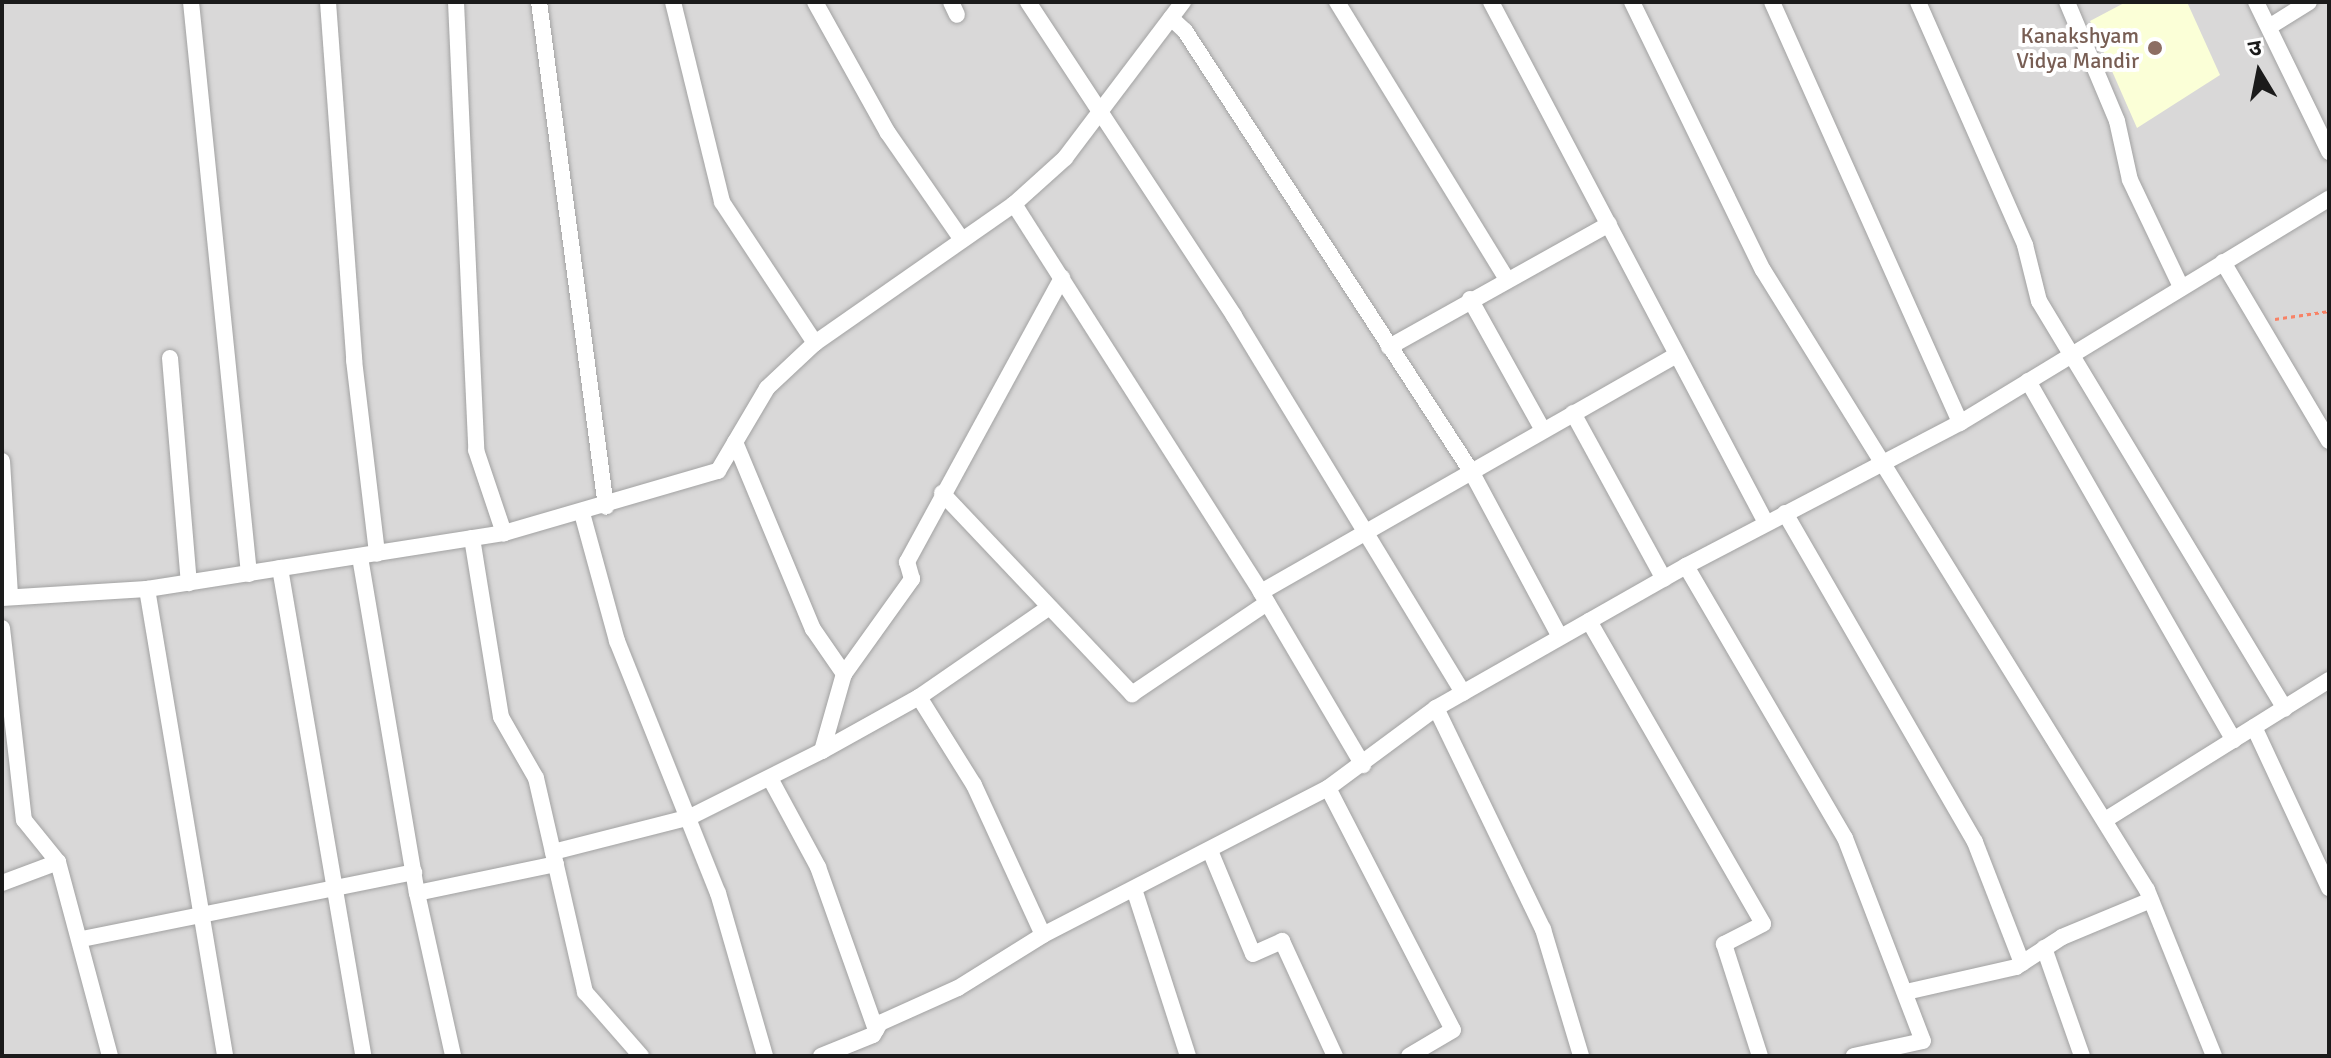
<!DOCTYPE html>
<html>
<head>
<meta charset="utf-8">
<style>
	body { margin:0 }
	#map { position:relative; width:2331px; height:1058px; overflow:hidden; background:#edeae0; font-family:Signika,"Noto Sans Devanagari",sans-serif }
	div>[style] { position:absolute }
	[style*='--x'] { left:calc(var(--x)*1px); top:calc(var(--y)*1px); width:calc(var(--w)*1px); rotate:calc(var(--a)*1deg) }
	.residential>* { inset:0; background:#d9d8d8 }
	.education>* { inset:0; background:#fbffd7 }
	.path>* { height:3px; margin-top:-1.5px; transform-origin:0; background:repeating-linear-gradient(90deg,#f88266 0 4px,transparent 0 8px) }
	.roads { filter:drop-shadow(0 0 2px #a2a2a2) drop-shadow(0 0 2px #a2a2a2) }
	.street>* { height:16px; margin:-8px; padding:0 8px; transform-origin:8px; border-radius:8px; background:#fff }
	.dots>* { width:22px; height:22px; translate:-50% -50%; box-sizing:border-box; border:4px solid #fff; border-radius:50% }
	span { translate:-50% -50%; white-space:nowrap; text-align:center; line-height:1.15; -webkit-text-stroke:8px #fff; paint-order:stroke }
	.education-label { font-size:22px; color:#785e54 }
	.right { translate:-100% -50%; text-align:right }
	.frame { position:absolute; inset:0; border:4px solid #1b1b1b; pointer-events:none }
	.north { position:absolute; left:2219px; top:32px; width:80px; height:80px; -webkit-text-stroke:6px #fff; paint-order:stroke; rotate:350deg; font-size:22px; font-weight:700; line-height:32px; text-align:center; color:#1b1b1b }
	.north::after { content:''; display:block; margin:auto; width:28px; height:36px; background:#1b1b1b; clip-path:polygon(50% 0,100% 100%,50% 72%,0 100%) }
</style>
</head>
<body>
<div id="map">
	<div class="residential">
		<div style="clip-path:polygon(2px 2px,2329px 2px,2329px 1056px,2px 1056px)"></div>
	</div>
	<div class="education">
		<div style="clip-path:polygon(2126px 2px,2187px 2px,2220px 75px,2137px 128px,2090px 21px)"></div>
	</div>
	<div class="path">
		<div style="--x:2275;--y:319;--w:55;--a:-8.4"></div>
	</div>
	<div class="roads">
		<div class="street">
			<div style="--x:191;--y:2;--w:575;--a:84.21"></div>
			<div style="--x:328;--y:2;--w:359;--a:85.8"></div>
			<div style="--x:354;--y:360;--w:195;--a:83.2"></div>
			<div style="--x:456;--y:2;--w:448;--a:87.4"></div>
			<div style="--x:476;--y:450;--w:88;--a:71.4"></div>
			<div style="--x:539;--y:2;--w:509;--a:82.44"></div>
			<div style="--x:673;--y:2;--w:206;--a:76.2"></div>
			<div style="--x:722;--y:202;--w:169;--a:56.6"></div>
			<div style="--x:815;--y:2;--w:150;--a:60.9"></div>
			<div style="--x:888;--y:133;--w:130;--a:55.3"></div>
			<div style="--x:951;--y:2;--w:14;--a:65"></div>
			<div style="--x:1028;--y:2;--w:376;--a:56.7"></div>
			<div style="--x:1234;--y:316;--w:441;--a:58.7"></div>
			<div style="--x:1337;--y:2;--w:324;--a:58.5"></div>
			<div style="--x:1491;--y:2;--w:589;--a:62.17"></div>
			<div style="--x:1632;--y:2;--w:298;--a:64"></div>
			<div style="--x:1763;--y:270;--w:729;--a:58.23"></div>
			<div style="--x:2147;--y:890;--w:179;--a:68"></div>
			<div style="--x:1772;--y:2;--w:461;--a:65.9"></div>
			<div style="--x:1918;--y:2;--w:266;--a:66.2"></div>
			<div style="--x:2025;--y:245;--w:58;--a:76"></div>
			<div style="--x:2039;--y:301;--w:476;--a:58.9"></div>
			<div style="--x:2067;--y:2;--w:129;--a:67.2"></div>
			<div style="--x:2117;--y:121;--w:60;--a:77.6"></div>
			<div style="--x:2130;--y:180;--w:119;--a:64.5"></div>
			<div style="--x:2256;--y:2;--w:167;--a:64"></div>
			<div style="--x:1171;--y:18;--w:19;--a:43"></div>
			<div style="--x:1185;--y:31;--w:525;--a:56.98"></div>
			<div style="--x:1471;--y:471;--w:188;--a:61.8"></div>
			<div style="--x:2269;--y:27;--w:47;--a:-32"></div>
			<div style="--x:1014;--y:204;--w:460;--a:57.5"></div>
			<div style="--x:1261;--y:592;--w:201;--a:59.5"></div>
			<div style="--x:2223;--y:262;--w:208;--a:59.4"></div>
			<div style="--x:1470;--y:299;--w:150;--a:60.9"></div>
			<div style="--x:1389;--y:347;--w:252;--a:-29.2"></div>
			<div style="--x:170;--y:358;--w:226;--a:85.2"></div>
			<div style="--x:2028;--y:381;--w:414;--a:60.2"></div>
			<div style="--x:1573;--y:413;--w:189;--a:61.3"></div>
			<div style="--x:735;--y:442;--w:203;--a:67.4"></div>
			<div style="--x:813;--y:629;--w:55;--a:55.4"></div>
			<div style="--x:2;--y:461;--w:136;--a:86.6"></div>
			<div style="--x:942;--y:493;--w:277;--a:46.6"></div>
			<div style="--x:1132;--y:694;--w:163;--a:-34"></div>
			<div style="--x:582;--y:513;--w:133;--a:74.7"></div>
			<div style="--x:617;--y:641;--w:271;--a:68.2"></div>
			<div style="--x:718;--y:893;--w:170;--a:73.9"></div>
			<div style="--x:1785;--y:513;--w:380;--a:60"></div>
			<div style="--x:1975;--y:842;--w:130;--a:68.8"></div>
			<div style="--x:472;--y:538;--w:181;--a:80.8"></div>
			<div style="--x:501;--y:717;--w:70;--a:60.2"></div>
			<div style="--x:536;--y:778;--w:220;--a:77.1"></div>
			<div style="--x:585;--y:992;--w:85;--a:48.8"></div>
			<div style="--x:360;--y:557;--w:341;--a:80.4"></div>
			<div style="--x:417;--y:893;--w:167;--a:77.5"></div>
			<div style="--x:1686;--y:566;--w:315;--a:59.7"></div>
			<div style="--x:1845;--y:838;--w:217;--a:69"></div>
			<div style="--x:1923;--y:1041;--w:71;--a:167.7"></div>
			<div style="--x:280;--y:568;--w:495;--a:80.3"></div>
			<div style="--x:147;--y:589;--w:473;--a:80.5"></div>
			<div style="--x:1261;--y:592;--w:476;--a:-29.7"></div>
			<div style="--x:2;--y:598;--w:145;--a:-3.6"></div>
			<div style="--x:147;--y:589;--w:361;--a:-8.9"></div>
			<div style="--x:504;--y:533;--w:223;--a:-16.2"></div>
			<div style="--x:718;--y:471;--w:96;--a:-59.4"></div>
			<div style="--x:767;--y:388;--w:66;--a:-43.2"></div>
			<div style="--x:815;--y:343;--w:243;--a:-34.9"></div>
			<div style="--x:1014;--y:204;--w:69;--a:-42"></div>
			<div style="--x:1065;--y:158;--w:196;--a:-52.9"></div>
			<div style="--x:1589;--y:621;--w:349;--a:60.1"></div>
			<div style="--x:1763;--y:924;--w:44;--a:152.9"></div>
			<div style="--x:1724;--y:944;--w:118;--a:72.2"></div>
			<div style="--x:2;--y:628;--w:193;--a:83.5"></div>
			<div style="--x:24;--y:820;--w:54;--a:51"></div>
			<div style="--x:58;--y:862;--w:201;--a:75"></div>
			<div style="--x:919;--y:697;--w:104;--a:58"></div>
			<div style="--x:974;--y:785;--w:165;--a:65.3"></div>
			<div style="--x:1436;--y:708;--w:246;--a:64.2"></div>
			<div style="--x:1543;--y:929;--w:133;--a:73.3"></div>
			<div style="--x:2254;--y:727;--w:178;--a:65"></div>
			<div style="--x:822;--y:751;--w:111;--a:-29.1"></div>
			<div style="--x:919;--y:697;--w:157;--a:-34.6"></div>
			<div style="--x:771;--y:780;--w:99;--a:61.6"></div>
			<div style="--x:818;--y:867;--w:173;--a:70.4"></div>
			<div style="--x:1328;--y:788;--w:272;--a:62.7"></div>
			<div style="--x:1453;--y:1030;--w:51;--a:149.4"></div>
			<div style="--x:2105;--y:820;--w:264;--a:-32"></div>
			<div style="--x:553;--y:852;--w:141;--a:-14.3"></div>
			<div style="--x:690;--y:817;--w:148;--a:-26.6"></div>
			<div style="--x:822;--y:751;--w:80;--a:-74.1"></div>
			<div style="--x:844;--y:674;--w:117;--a:-54.4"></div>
			<div style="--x:912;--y:579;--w:18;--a:-106"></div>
			<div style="--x:907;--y:562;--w:324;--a:-61.4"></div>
			<div style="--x:1211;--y:853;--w:109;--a:67.4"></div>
			<div style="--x:1253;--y:954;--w:32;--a:-24"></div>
			<div style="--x:1282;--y:941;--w:127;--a:65.3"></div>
			<div style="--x:2;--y:883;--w:60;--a:-20.6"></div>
			<div style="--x:1135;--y:892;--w:172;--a:72.1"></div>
			<div style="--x:417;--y:893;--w:142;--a:-11.8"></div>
			<div style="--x:82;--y:939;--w:339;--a:-11.4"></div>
			<div style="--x:2044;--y:948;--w:114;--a:70.6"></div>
			<div style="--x:1906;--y:992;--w:113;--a:-12.8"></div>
			<div style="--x:2016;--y:967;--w:55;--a:-33.1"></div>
			<div style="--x:2062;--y:937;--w:96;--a:-22.6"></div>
			<div style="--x:821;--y:1056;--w:56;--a:-22"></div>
			<div style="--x:873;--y:1035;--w:14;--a:-60"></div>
			<div style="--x:880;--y:1023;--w:85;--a:-24.2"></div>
			<div style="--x:958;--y:988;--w:100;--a:-31.9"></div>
			<div style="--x:1043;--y:935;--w:321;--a:-27.3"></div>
			<div style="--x:1328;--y:788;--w:134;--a:-36.5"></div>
			<div style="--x:1436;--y:708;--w:288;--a:-29.6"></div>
			<div style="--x:1686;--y:566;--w:309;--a:-27.6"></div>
			<div style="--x:1960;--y:423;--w:432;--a:-31.3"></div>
		</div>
	</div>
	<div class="dots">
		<div style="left:2155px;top:48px;background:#8d6e63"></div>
	</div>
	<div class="education-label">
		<span class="right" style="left:2139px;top:48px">Kanakshyam<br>Vidya Mandir</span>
	</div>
	<div class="frame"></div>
	<div class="north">उ</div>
</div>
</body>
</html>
